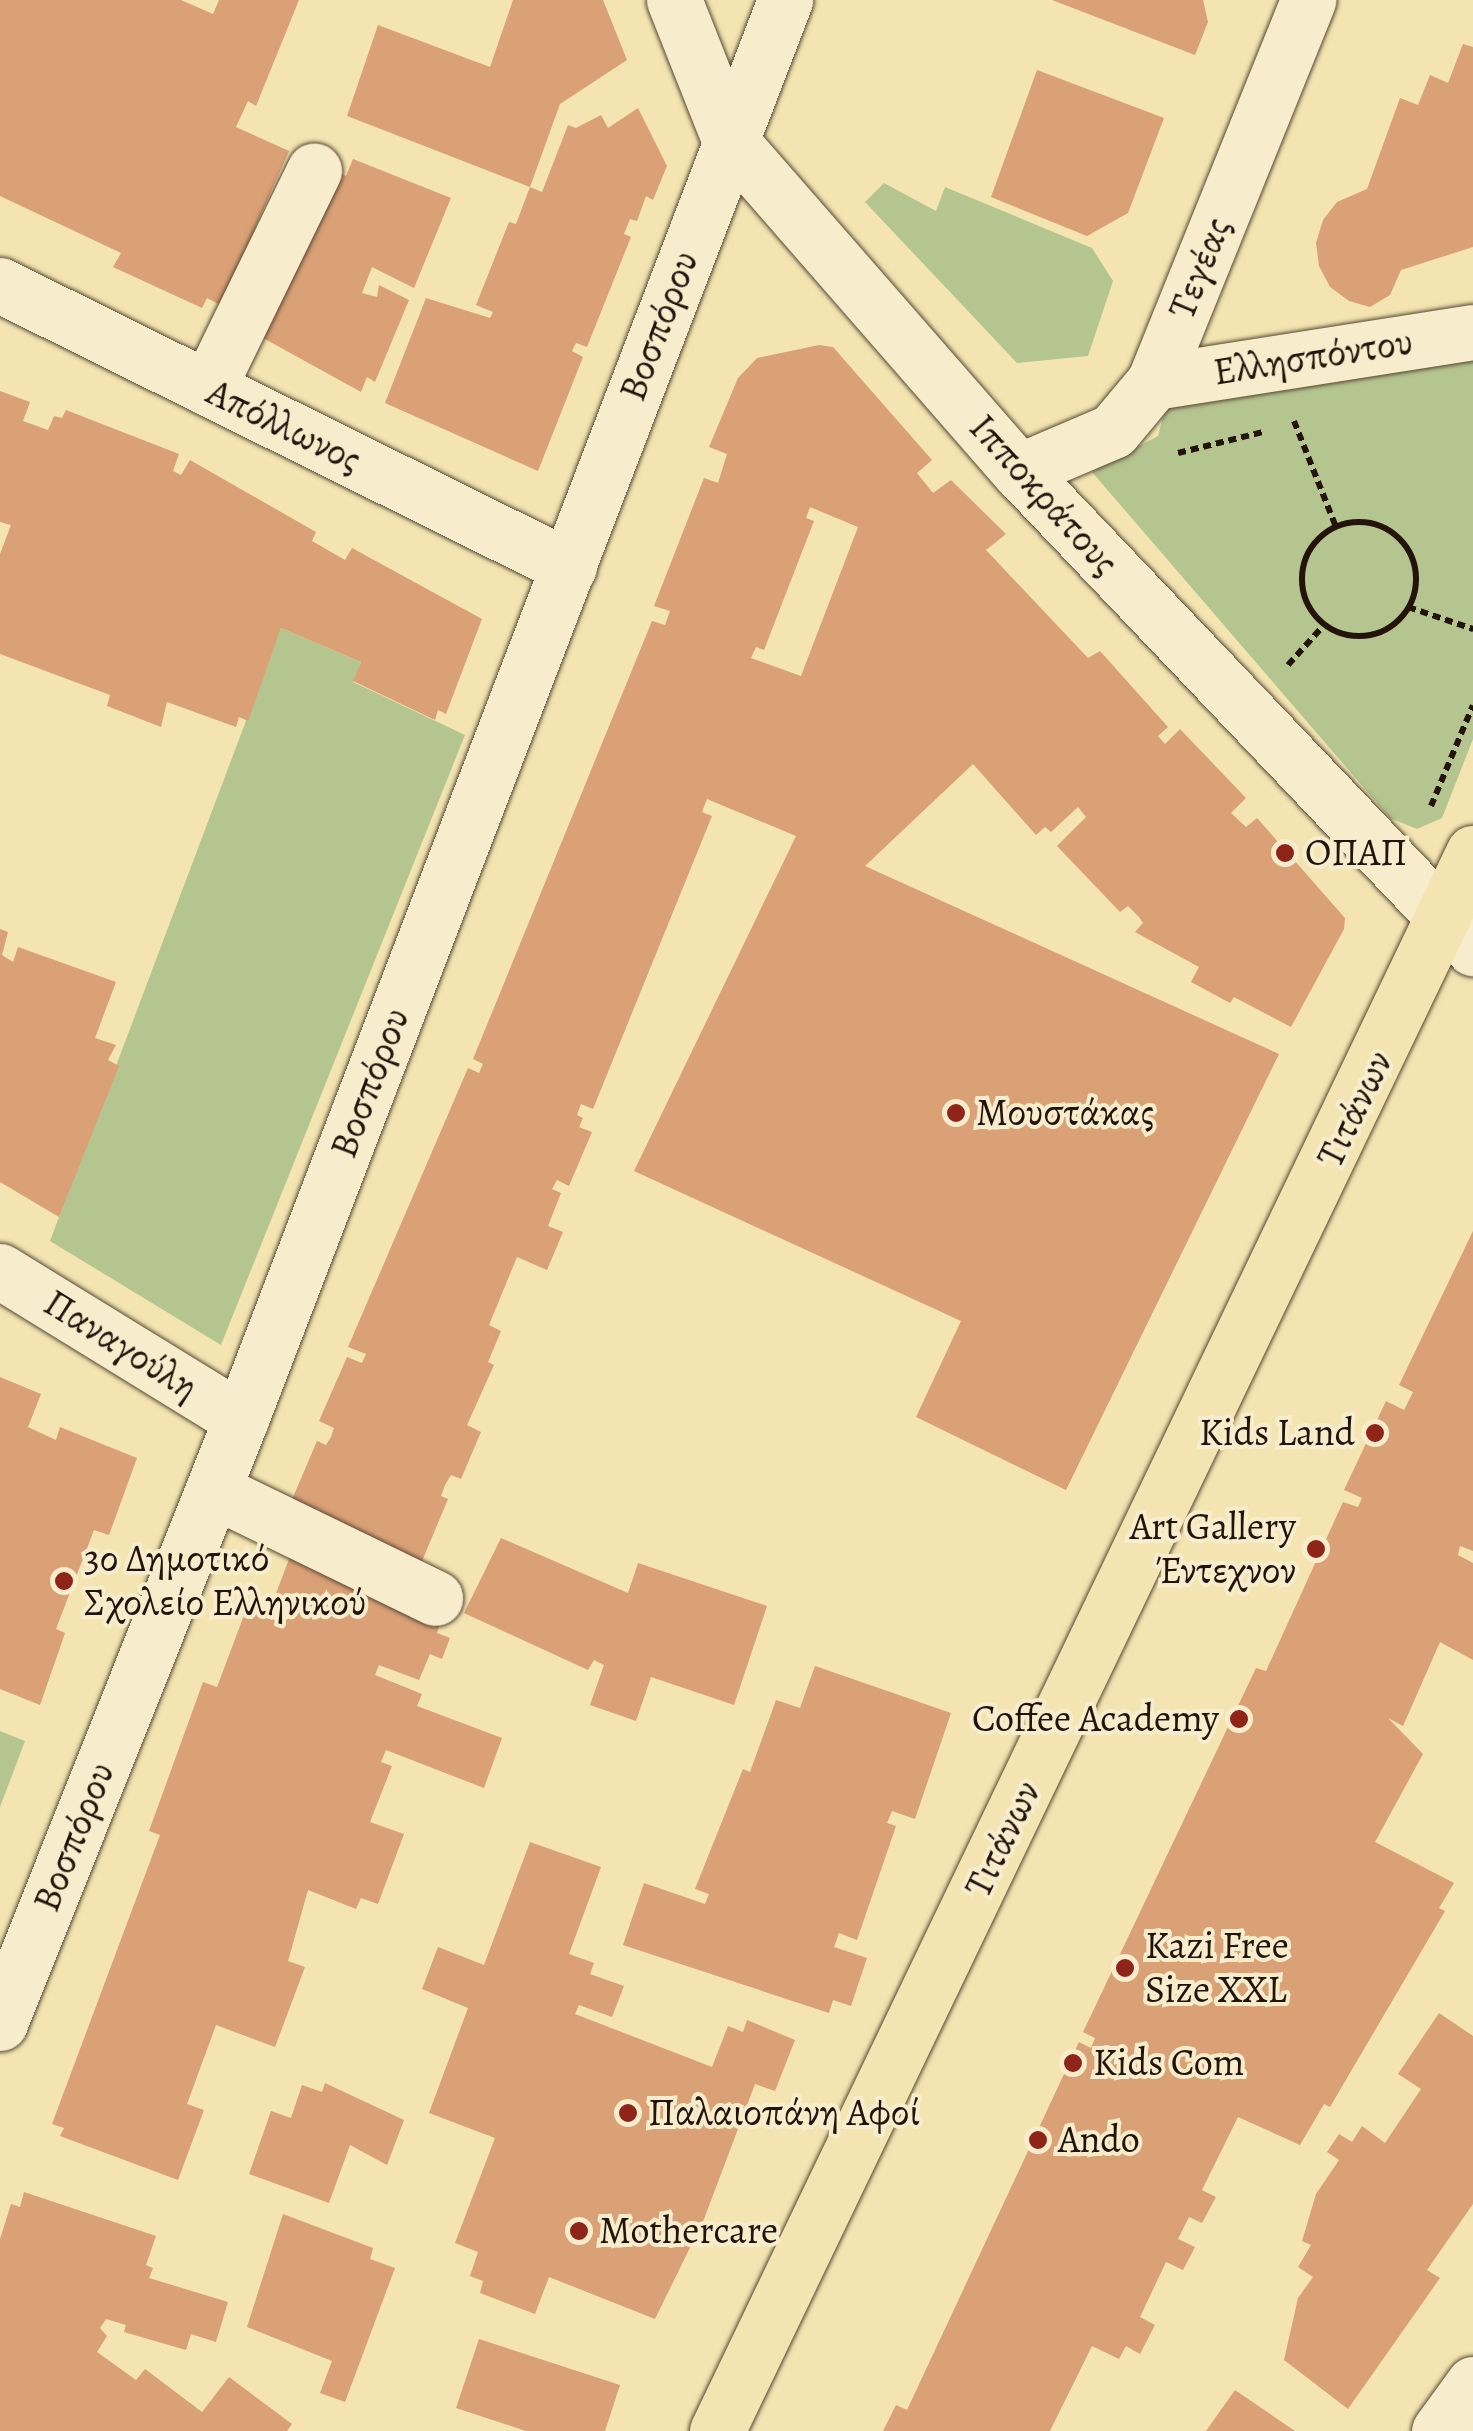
<!DOCTYPE html>
<html>
<head>
<meta charset="utf-8">
<style>
	body { margin:0 }
	#map { position:relative; width:1473px; height:2431px; overflow:hidden; background:#f3e4b1; font-family:Alegreya,serif }
	div>[style] { position:absolute }
	[style*='--x'] { left:calc(var(--x)*1px); top:calc(var(--y)*1px); width:calc(var(--w)*1px); rotate:calc(var(--a)*1deg) }
	.green>* { inset:0; background:#b5c58f }
	.building>* { inset:0; background:#daa076 }
	.path>* { height:6px; margin-top:-3px; transform-origin:0; background:repeating-linear-gradient(90deg,#23130b 0 8px,transparent 0 13px) }
	.path>.ring { margin:-3px; padding:0; box-sizing:content-box; background:none; border:6px solid #23130b; border-radius:50% }
	.roads { filter:drop-shadow(0 0 2px #574734) drop-shadow(0 0 2px #574734) }
	.minor>* { height:55px; margin:-27.5px; padding:0 27.5px; transform-origin:27.5px; border-radius:27.5px; background:#f7edcc }
	.major>* { height:55px; margin:-27.5px; padding:0 27.5px; transform-origin:27.5px; border-radius:27.5px; background:#f3e4b1 }
	.dots>* { width:28px; height:28px; translate:-50% -50%; box-sizing:border-box; border:5px solid #f7edcc; border-radius:50% }
	span { translate:-50% -50%; white-space:nowrap; text-align:center; line-height:1.15; -webkit-text-stroke:8px #f7edcc; paint-order:stroke }
	.street-label { font-size:38px; color:#23130b }
	.poi-label { font-size:38px; color:#23130b }
	.left { translate:0 -50%; text-align:left }
	.right { translate:-100% -50%; text-align:right }
</style>
</head>
<body>
<div id="map">
	<div class="green">
		<div style="clip-path:polygon(884px 183px,936px 211px,945px 187px,1092px 248px,1113px 281px,1088px 356px,1017px 363px,865px 202px)"></div>
		<div style="clip-path:polygon(1473px 351px,1473px 739px,1442px 818px,1417px 829px,1390px 818px,1092px 472px,1158px 436px,1168px 398px)"></div>
		<div style="clip-path:polygon(281px 628px,361px 662px,353px 682px,465px 735px,221px 1345px,50px 1241px)"></div>
		<div style="clip-path:polygon(0 1731px,25px 1741px,0 1807px)"></div>
	</div>
	<div class="building">
		<div style="clip-path:polygon(0 0,181px 0,213px 14px,219px 0,299px 0,256px 106px,248px 101px,236px 127px,289px 151px,255px 228px,262px 232px,226px 308px,207px 298px,202px 308px,113px 267px,121px 253px,0 196px)"></div>
		<div style="clip-path:polygon(513px 0,603px 0,627px 60px,560px 104px,530px 187px,347px 116px,378px 25px,490px 67px)"></div>
		<div style="clip-path:polygon(1052px 0,1203px 0,1208px 22px,1195px 55px)"></div>
		<div style="clip-path:polygon(1463px 44px,1473px 47px,1473px 247px,1401px 270px,1390px 295px,1370px 307px,1349px 301px,1330px 287px,1319px 266px,1316px 243px,1323px 220px,1337px 202px,1367px 189px,1400px 98px,1418px 105px,1430px 75px,1448px 83px)"></div>
		<div style="clip-path:polygon(1037px 70px,1164px 118px,1128px 213px,1087px 236px,991px 197px)"></div>
		<div style="clip-path:polygon(638px 108px,667px 166px,653px 200px,646px 196px,637px 221px,630px 219px,624px 234px,631px 237px,587px 347px,576px 343px,572px 351px,583px 357px,538px 471px,385px 403px,426px 298px,490px 318px,493px 312px,476px 305px,509px 222px,516px 224px,530px 187px,542px 192px,568px 125px,576px 128px,601px 115px,608px 128px)"></div>
		<div style="clip-path:polygon(353px 159px,451px 198px,414px 288px,372px 267px,362px 293px,377px 297px,379px 285px,409px 300px,375px 382px,367px 377px,361px 392px,252px 332px,328px 167px,346px 176px)"></div>
		<div style="clip-path:polygon(evenodd,819px 345px,833px 347px,932px 460px,917px 473px,933px 493px,951px 480px,1006px 534px,986px 550px,1088px 658px,1100px 651px,1168px 727px,1158px 736px,1165px 744px,1180px 729px,1246px 798px,1231px 813px,1246px 827px,1257px 818px,1345px 918px,1344px 929px,1291px 1027px,1234px 997px,1230px 1003px,1191px 982px,1199px 967px,1135px 932px,1143px 923px,1139px 917px,1128px 906px,1120px 912px,1057px 846px,1086px 817px,1078px 807px,1051px 832px,1045px 827px,1036px 835px,973px 764px,865px 866px,1279px 1054px,1066px 1490px,916px 1417px,961px 1321px,634px 1171px,796px 836px,707px 799px,702px 812px,712px 816px,593px 1109px,581px 1104px,577px 1115px,583px 1118px,579px 1127px,592px 1132px,569px 1186px,557px 1180px,552px 1189px,561px 1193px,548px 1226px,563px 1232px,547px 1270px,517px 1257px,489px 1325px,501px 1331px,488px 1362px,494px 1365px,467px 1425px,481px 1432px,461px 1479px,451px 1475px,445px 1485px,441px 1496px,448px 1499px,420px 1566px,288px 1509px,317px 1441px,326px 1445px,331px 1437px,334px 1428px,319px 1421px,347px 1357px,362px 1363px,366px 1354px,348px 1347px,468px 1068px,479px 1073px,483px 1064px,473px 1059px,652px 621px,665px 625px,670px 611px,654px 606px,704px 478px,718px 483px,727px 454px,709px 447px,738px 378px,757px 358px,819px 345px,810px 507px,858px 527px,801px 676px,751px 658px,756px 647px,764px 650px,814px 521px,806px 518px,810px 507px)"></div>
		<div style="clip-path:polygon(0 391px,30px 402px,23px 421px,48px 430px,54px 416px,62px 418px,66px 410px,179px 454px,173px 471px,181px 475px,190px 460px,316px 532px,312px 541px,345px 560px,352px 548px,482px 619px,446px 714px,438px 710px,435px 720px,353px 681px,361px 662px,281px 628px,248px 721px,239px 717px,236px 727px,167px 702px,161px 727px,107px 706px,110px 695px,0 654px,0 554px,11px 525px,0 522px)"></div>
		<div style="clip-path:polygon(0 929px,8px 932px,2px 955px,13px 962px,18px 947px,116px 982px,95px 1038px,116px 1045px,108px 1060px,119px 1066px,59px 1217px,0 1182px)"></div>
		<div style="clip-path:polygon(1473px 1231px,1473px 1551px,1460px 1546px,1458px 1555px,1473px 1563px,1473px 1660px,1440px 1642px,1403px 1726px,1388px 1718px,1423px 1754px,1375px 1842px,1454px 1883px,1439px 1908px,1445px 1911px,1330px 2107px,1324px 2104px,1300px 2145px,1238px 2117px,1202px 2190px,1216px 2197px,1202px 2223px,1189px 2217px,1178px 2239px,1195px 2247px,1183px 2270px,1166px 2262px,1140px 2317px,1155px 2325px,1140px 2354px,1126px 2346px,1119px 2359px,1092px 2346px,1050px 2431px,883px 2431px,896px 2405px,907px 2410px,1079px 2042px,1091px 2048px,1095px 2038px,1083px 2032px,1256px 1668px,1266px 1671px,1343px 1502px,1358px 1507px,1362px 1498px,1344px 1490px,1386px 1401px,1404px 1410px,1413px 1392px,1399px 1385px)"></div>
		<div style="clip-path:polygon(0 1377px,41px 1394px,28px 1427px,56px 1440px,60px 1427px,137px 1458px,109px 1535px,94px 1530px,56px 1629px,65px 1633px,40px 1705px,0 1689px)"></div>
		<div style="clip-path:polygon(501px 1538px,628px 1593px,638px 1563px,767px 1606px,734px 1705px,651px 1677px,636px 1721px,590px 1705px,604px 1665px,594px 1660px,588px 1670px,464px 1613px)"></div>
		<div style="clip-path:polygon(291px 1554px,443px 1615px,437px 1633px,450px 1638px,442px 1659px,430px 1654px,419px 1680px,379px 1665px,375px 1675px,422px 1694px,417px 1706px,502px 1738px,484px 1788px,386px 1750px,381px 1762px,392px 1766px,370px 1822px,404px 1834px,378px 1904px,361px 1898px,356px 1909px,308px 1890px,288px 1961px,305px 1967px,275px 2047px,216px 2025px,187px 2104px,204px 2110px,178px 2180px,60px 2136px,64px 2128px,52px 2124px,160px 1835px,149px 1831px,203px 1682px,217px 1687px,246px 1610px,267px 1617px)"></div>
		<div style="clip-path:polygon(815px 1666px,951px 1713px,915px 1819px,892px 1811px,887px 1823px,896px 1826px,857px 1940px,839px 1933px,834px 1947px,867px 1958px,851px 2006px,833px 2000px,829px 2013px,623px 1945px,644px 1883px,705px 1904px,709px 1894px,695px 1889px,743px 1769px,750px 1772px,776px 1700px,800px 1708px)"></div>
		<div style="clip-path:polygon(530px 1842px,601px 1867px,569px 1954px,594px 1963px,590px 1974px,624px 1986px,612px 2017px,579px 2005px,575px 2014px,712px 2067px,728px 2026px,743px 2032px,747px 2020px,795px 2040px,775px 2091px,755px 2084px,704px 2219px,655px 2319px,549px 2277px,535px 2314px,480px 2293px,483px 2281px,470px 2276px,478px 2252px,455px 2243px,495px 2138px,429px 2113px,468px 2008px,422px 1989px,438px 1947px,484px 1965px)"></div>
		<div style="clip-path:polygon(1439px 2013px,1473px 2036px,1473px 2204px,1427px 2270px,1440px 2278px,1348px 2409px,1284px 2360px,1298px 2298px,1313px 2277px,1298px 2267px,1311px 2245px,1302px 2241px,1316px 2194px,1339px 2160px,1327px 2152px,1339px 2134px,1352px 2142px,1362px 2126px,1385px 2143px,1421px 2089px,1398px 2074px)"></div>
		<div style="clip-path:polygon(325px 2083px,404px 2120px,387px 2165px,350px 2145px,329px 2203px,249px 2174px,271px 2111px,291px 2118px,302px 2085px,322px 2092px)"></div>
		<div style="clip-path:polygon(24px 2192px,156px 2236px,146px 2265px,153px 2268px,149px 2278px,228px 2302px,216px 2342px,191px 2334px,186px 2350px,124px 2332px,126px 2325px,106px 2319px,100px 2328px,107px 2336px,97px 2352px,136px 2380px,145px 2369px,202px 2412px,229px 2377px,292px 2424px,287px 2431px,0 2431px,0 2239px,11px 2204px,20px 2207px)"></div>
		<div style="clip-path:polygon(283px 2214px,373px 2248px,370px 2259px,395px 2268px,345px 2402px,320px 2393px,332px 2361px,247px 2327px)"></div>
		<div style="clip-path:polygon(479px 2339px,620px 2385px,605px 2431px,526px 2431px,456px 2408px)"></div>
		<div style="clip-path:polygon(1235px 2390px,1295px 2431px,1206px 2431px)"></div>
	</div>
	<div class="path">
		<div style="--x:1294;--y:421;--w:114;--a:68.4"></div>
		<div style="--x:1178;--y:453;--w:88;--a:-13.9"></div>
		<div class="ring" style="left:1302px;top:522px;width:108px;height:108px"></div>
		<div style="--x:1408;--y:607;--w:69;--a:18.7"></div>
		<div style="--x:1288;--y:665;--w:54;--a:-48"></div>
		<div style="--x:1431;--y:806;--w:109;--a:-67.4"></div>
	</div>
	<div class="roads">
		<div class="minor">
			<div style="--x:674;--y:0;--w:149;--a:68.4"></div>
			<div style="--x:729;--y:139;--w:441;--a:48.9"></div>
			<div style="--x:1019;--y:471;--w:659;--a:46.42"></div>
			<div style="--x:0;--y:285;--w:635;--a:26.36"></div>
			<div style="--x:1154;--y:382;--w:323;--a:-8.9"></div>
			<div style="--x:208;--y:388;--w:242;--a:-64"></div>
			<div style="--x:1019;--y:471;--w:102;--a:-23.1"></div>
			<div style="--x:1113;--y:431;--w:64;--a:-50.1"></div>
			<div style="--x:1154;--y:382;--w:412;--a:-68"></div>
			<div style="--x:0;--y:1271;--w:283;--a:31.6"></div>
			<div style="--x:213;--y:1490;--w:247;--a:25.9"></div>
			<div style="--x:0;--y:2023;--w:650;--a:-68.25"></div>
			<div style="--x:241;--y:1419;--w:1520;--a:-69.02"></div>
			<div style="--x:1439;--y:2431;--w:58;--a:-54.1"></div>
		</div>
		<div class="major">
			<div style="--x:717;--y:2431;--w:1750;--a:-64.4"></div>
		</div>
	</div>
	<div class="dots">
		<div style="left:1285px;top:853px;background:#8f2418"></div>
		<div style="left:956px;top:1113px;background:#8f2418"></div>
		<div style="left:1375px;top:1433px;background:#8f2418"></div>
		<div style="left:1316px;top:1549px;background:#8f2418"></div>
		<div style="left:64px;top:1581px;background:#8f2418"></div>
		<div style="left:1239px;top:1719px;background:#8f2418"></div>
		<div style="left:1125px;top:1968px;background:#8f2418"></div>
		<div style="left:1073px;top:2063px;background:#8f2418"></div>
		<div style="left:628px;top:2113px;background:#8f2418"></div>
		<div style="left:1038px;top:2140px;background:#8f2418"></div>
		<div style="left:579px;top:2231px;background:#8f2418"></div>
	</div>
	<div class="street-label">
		<span style="left:1200px;top:268px;rotate:-68deg">Τεγέας</span>
		<span style="left:659px;top:326px;rotate:-69deg">Βοσπόρου</span>
		<span style="left:1313px;top:357px;rotate:-9deg">Ελλησπόντου</span>
		<span style="left:284px;top:426px;rotate:26deg">Απόλλωνος</span>
		<span style="left:1044px;top:495px;rotate:48deg">Ιπποκράτους</span>
		<span style="left:370px;top:1083px;rotate:-69deg">Βοσπόρου</span>
		<span style="left:1355px;top:1109px;rotate:-64deg">Τιτάνων</span>
		<span style="left:121px;top:1345px;rotate:32deg">Παναγούλη</span>
		<span style="left:74px;top:1837px;rotate:-68deg">Βοσπόρου</span>
		<span style="left:1003px;top:1839px;rotate:-64deg">Τιτάνων</span>
	</div>
	<div class="poi-label">
		<span class="left" style="left:1305px;top:853px">ΟΠΑΠ</span>
		<span class="left" style="left:976px;top:1113px">Μουστάκας</span>
		<span class="right" style="left:1355px;top:1433px">Kids Land</span>
		<span class="right" style="left:1296px;top:1549px">Art Gallery<br>Έντεχνον</span>
		<span class="left" style="left:84px;top:1581px">3ο Δημοτικό<br>Σχολείο Ελληνικού</span>
		<span class="right" style="left:1219px;top:1719px">Coffee Academy</span>
		<span class="left" style="left:1145px;top:1968px">Kazi Free<br>Size XXL</span>
		<span class="left" style="left:1093px;top:2063px">Kids Com</span>
		<span class="left" style="left:648px;top:2113px">Παλαιοπάνη Αφοί</span>
		<span class="left" style="left:1058px;top:2140px">Ando</span>
		<span class="left" style="left:599px;top:2231px">Mothercare</span>
	</div>
</div>
</body>
</html>
